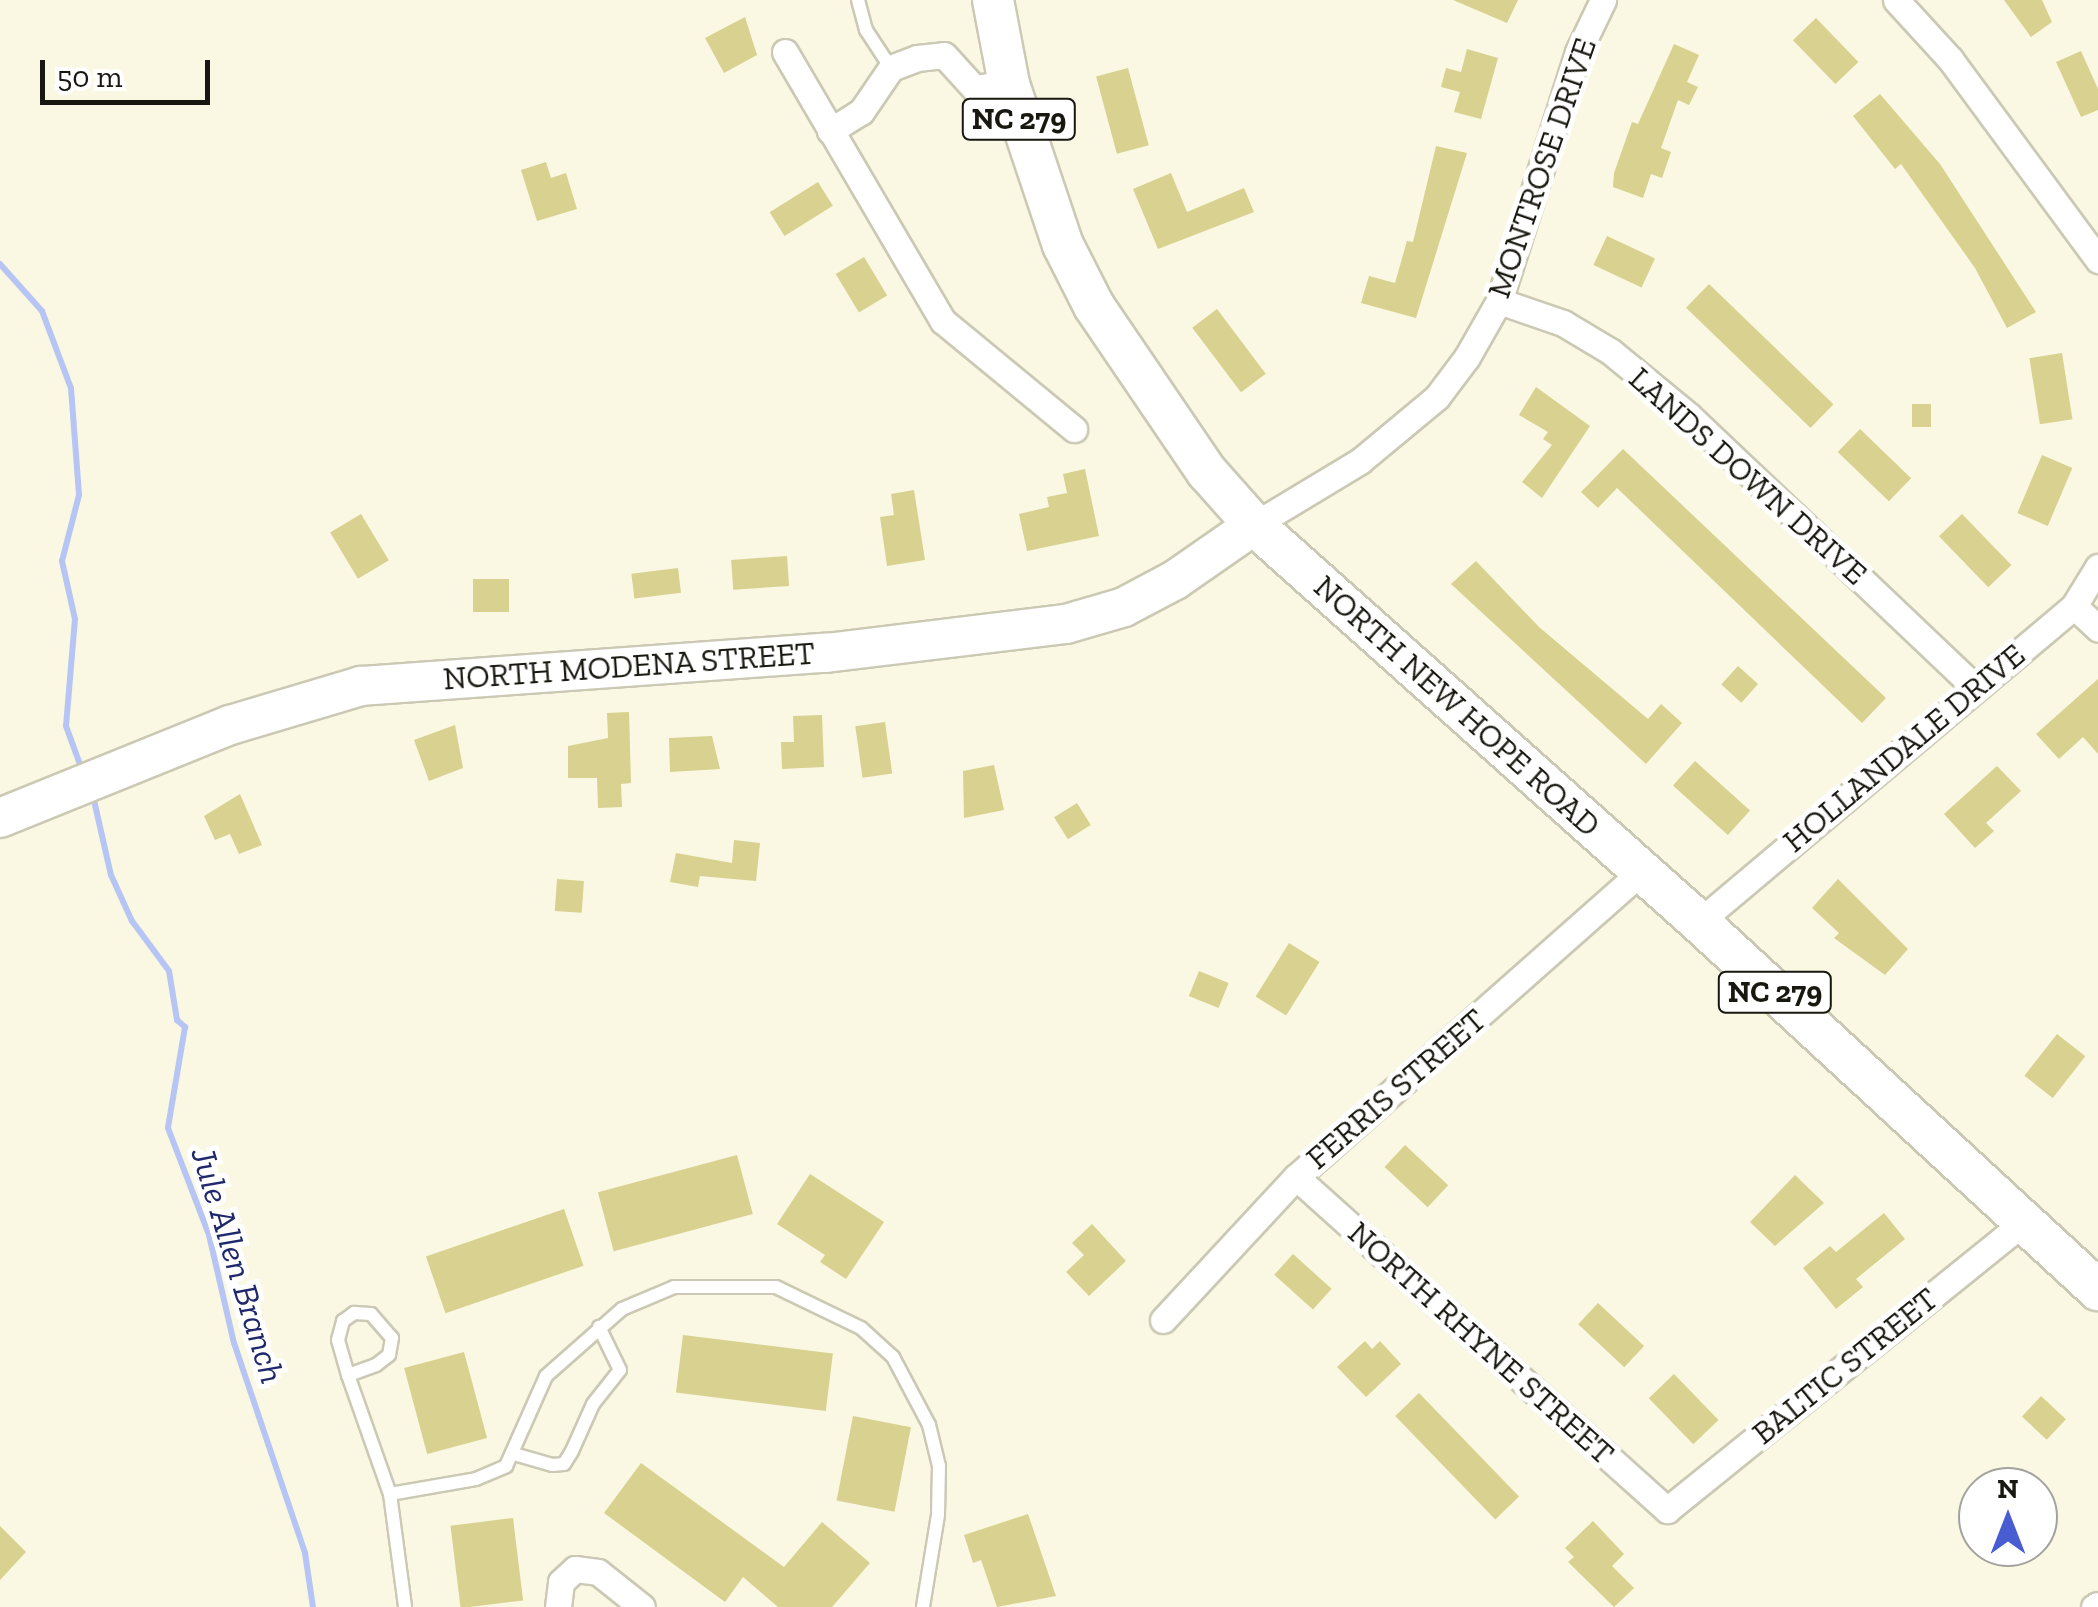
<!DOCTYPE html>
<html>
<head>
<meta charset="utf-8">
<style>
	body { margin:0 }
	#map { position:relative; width:2098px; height:1607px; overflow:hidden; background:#faf8e3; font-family:"Zilla Slab",serif }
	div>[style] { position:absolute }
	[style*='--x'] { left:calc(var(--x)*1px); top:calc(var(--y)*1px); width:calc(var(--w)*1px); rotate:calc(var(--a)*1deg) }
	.stream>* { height:6px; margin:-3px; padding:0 3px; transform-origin:3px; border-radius:3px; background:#b7c5f5 }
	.building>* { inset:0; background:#d8d18f; transform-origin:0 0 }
	.roads { filter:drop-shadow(2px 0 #cbc9b4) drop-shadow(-2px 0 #cbc9b4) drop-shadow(0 2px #cbc9b4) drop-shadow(0 -2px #cbc9b4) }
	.lane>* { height:12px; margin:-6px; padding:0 6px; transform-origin:6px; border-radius:6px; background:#fff }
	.street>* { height:25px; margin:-12.5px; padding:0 12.5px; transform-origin:12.5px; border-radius:12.5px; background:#fff }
	.secondary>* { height:38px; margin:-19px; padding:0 19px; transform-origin:19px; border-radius:19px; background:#fff }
	.primary>* { height:40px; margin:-20px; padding:0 20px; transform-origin:20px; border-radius:20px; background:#fff }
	span { translate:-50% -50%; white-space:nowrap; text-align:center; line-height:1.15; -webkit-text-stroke:10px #fff; paint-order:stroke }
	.shield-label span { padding:2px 8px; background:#fff; border:2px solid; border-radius:8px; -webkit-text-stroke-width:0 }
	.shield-label { font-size:30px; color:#181710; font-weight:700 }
	.street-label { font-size:32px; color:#181710 }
	.water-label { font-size:35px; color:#1e286b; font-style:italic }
	.north { position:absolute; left:1958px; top:1467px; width:100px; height:100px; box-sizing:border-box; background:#fff; border:2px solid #a3a29f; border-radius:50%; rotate:0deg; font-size:28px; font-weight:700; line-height:40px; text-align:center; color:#181710 }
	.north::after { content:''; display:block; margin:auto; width:35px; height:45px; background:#495dd2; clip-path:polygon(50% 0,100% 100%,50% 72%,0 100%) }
	.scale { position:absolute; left:40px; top:60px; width:170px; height:45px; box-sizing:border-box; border:5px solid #181710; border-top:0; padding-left:12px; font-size:30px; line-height:35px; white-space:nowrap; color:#181710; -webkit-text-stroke:8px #fff; paint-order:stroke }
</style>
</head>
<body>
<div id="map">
	<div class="stream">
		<i style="--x:0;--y:264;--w:63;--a:48.2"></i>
		<i style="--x:42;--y:311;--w:82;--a:69.4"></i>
		<i style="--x:71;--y:388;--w:107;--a:85.7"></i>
		<i style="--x:79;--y:495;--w:68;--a:104.4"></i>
		<i style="--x:62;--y:561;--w:59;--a:77.4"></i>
		<i style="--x:75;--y:619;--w:107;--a:94.8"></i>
		<i style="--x:66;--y:726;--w:47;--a:70"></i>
		<i style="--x:93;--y:796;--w:81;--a:77.2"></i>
		<i style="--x:111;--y:875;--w:51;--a:65.5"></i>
		<i style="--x:132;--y:921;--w:62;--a:53.5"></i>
		<i style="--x:169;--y:971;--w:50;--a:80.7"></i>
		<i style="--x:177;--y:1020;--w:11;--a:41"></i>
		<i style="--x:185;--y:1027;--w:102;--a:99.6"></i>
		<i style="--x:168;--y:1128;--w:115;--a:69"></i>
		<i style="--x:209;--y:1235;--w:111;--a:77"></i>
		<i style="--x:234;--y:1343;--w:222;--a:71.3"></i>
		<i style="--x:305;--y:1553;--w:55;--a:81.6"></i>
	</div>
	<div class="building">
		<i style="clip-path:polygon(1453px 0,1518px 0,1507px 23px)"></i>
		<i style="clip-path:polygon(2004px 0,2042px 0,2052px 22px,2031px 37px)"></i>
		<i style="clip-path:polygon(745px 17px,757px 55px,724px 73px,705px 38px)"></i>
		<i style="left:1816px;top:18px;width:61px;height:32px;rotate:46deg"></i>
		<i style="clip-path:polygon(1674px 44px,1699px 55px,1687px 82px,1698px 87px,1689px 105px,1678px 100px,1661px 148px,1671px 152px,1662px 178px,1651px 174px,1643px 198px,1613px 187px,1614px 173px,1632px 122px,1638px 124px)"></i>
		<i style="clip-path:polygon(1467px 49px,1498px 58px,1481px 119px,1454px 112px,1460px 92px,1441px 87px,1446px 68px,1461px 72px)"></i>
		<i style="clip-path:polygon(2081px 51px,2098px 89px,2098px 110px,2081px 117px,2056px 62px)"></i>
		<i style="left:1128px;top:68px;width:80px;height:33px;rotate:75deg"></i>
		<i style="clip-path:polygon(1880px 94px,1940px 164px,2036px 312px,2007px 328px,1975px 268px,1901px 164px,1895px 169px,1853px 116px)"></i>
		<i style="clip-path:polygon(1436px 146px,1467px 153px,1416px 318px,1361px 303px,1369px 276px,1395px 283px,1407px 241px,1413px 242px)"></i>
		<i style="clip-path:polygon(546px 162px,551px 178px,566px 173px,577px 209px,537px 221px,521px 170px)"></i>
		<i style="clip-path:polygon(1171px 173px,1187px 212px,1244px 188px,1254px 212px,1158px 249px,1133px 189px)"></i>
		<i style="left:818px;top:182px;width:28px;height:57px;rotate:58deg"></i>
		<i style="left:1607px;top:236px;width:53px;height:32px;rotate:25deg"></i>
		<i style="left:864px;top:257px;width:45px;height:33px;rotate:59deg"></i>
		<i style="left:1709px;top:284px;width:173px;height:33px;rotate:44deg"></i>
		<i style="left:1217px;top:309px;width:81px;height:31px;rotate:53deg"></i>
		<i style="left:2062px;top:353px;width:67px;height:33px;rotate:81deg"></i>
		<i style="clip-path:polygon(1536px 387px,1590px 426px,1542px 498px,1522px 482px,1552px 445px,1543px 439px,1548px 432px,1519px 415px)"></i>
		<i style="left:1912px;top:404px;width:19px;height:23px"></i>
		<i style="left:1860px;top:429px;width:71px;height:32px;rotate:44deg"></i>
		<i style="clip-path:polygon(1623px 449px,1886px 698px,1862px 723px,1617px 488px,1598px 508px,1581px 492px)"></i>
		<i style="left:2042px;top:455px;width:33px;height:63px;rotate:23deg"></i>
		<i style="clip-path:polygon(1085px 469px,1099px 536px,1027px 551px,1019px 514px,1049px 507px,1047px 497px,1067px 493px,1063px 474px)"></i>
		<i style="clip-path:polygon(914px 490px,925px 560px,887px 566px,880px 517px,894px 515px,891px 494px)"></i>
		<i style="left:361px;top:514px;width:54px;height:36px;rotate:59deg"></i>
		<i style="left:1962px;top:514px;width:71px;height:32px;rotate:46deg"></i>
		<i style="left:787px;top:556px;width:30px;height:56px;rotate:86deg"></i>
		<i style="clip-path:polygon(1476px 561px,1539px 627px,1648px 719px,1661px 704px,1682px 723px,1646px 764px,1451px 584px)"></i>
		<i style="left:678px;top:568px;width:25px;height:47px;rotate:83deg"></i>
		<i style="left:473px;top:579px;width:36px;height:33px"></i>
		<i style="left:1738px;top:666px;width:27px;height:25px;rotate:42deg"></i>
		<i style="clip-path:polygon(2098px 679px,2098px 754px,2083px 737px,2059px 759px,2036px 734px)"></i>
		<i style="clip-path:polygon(629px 712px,631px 783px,621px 784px,622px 807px,598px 808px,597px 778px,568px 778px,568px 746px,608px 738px,607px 713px)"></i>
		<i style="clip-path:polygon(822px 715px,824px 767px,782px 769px,781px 742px,794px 742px,793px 716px)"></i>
		<i style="left:885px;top:722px;width:52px;height:30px;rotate:82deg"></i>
		<i style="clip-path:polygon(455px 725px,463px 768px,429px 781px,414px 740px)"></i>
		<i style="clip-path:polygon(712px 736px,720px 769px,670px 772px,669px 738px)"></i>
		<i style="left:1695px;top:761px;width:74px;height:33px;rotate:42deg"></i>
		<i style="clip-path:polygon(994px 765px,1004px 810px,964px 818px,963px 771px)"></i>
		<i style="clip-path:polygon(1997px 766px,2021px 791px,1986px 823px,1994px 831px,1975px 848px,1944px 814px)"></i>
		<i style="clip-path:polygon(240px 794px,262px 845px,239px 854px,230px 834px,215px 840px,204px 816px)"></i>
		<i style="left:1077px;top:803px;width:26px;height:27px;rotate:58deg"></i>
		<i style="clip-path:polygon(734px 840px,760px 843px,756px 881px,700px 876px,698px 887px,670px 882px,676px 853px,732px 863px)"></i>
		<i style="left:557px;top:879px;width:27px;height:32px;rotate:4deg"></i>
		<i style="clip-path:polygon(1838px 879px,1908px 949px,1885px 975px,1834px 938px,1839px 933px,1812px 908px)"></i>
		<i style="left:1289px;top:943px;width:36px;height:63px;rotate:32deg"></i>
		<i style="left:1199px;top:971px;width:32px;height:27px;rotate:22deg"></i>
		<i style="left:2057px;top:1034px;width:36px;height:53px;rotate:38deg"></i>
		<i style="left:1405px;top:1145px;width:59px;height:30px;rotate:43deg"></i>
		<i style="left:737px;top:1155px;width:61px;height:144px;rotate:75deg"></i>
		<i style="clip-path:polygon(810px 1174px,884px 1222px,846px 1279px,820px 1262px,825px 1255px,777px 1224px)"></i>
		<i style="clip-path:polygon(1795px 1175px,1824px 1203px,1775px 1246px,1750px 1222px)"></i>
		<i style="left:564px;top:1209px;width:60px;height:146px;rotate:71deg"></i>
		<i style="clip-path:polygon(1884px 1213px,1905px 1239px,1856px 1279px,1863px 1287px,1836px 1309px,1803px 1268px,1830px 1246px,1836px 1252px)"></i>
		<i style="clip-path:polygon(1092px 1224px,1126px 1261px,1089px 1296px,1066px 1272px,1084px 1255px,1072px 1243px)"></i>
		<i style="left:1293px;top:1254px;width:52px;height:28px;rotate:42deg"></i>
		<i style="left:1598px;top:1303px;width:63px;height:29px;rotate:43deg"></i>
		<i style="left:683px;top:1335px;width:151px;height:58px;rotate:7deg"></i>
		<i style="clip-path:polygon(1365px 1341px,1372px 1349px,1380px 1341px,1401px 1364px,1366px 1397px,1337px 1367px)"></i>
		<i style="left:464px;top:1352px;width:89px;height:62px;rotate:75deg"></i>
		<i style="left:1674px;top:1374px;width:64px;height:35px;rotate:46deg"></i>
		<i style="left:1419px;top:1393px;width:144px;height:33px;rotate:46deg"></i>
		<i style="left:2041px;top:1396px;width:34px;height:28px;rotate:43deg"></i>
		<i style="left:853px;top:1416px;width:59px;height:86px;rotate:11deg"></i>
		<i style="clip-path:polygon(641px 1463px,784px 1567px,822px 1522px,870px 1563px,832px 1607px,778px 1607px,743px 1577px,725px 1602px,604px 1513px)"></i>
		<i style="clip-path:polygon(1028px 1514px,1056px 1596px,997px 1607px,981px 1560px,973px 1563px,964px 1535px)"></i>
		<i style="left:513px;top:1518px;width:83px;height:63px;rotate:83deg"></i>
		<i style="clip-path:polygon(1593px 1521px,1624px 1554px,1612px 1566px,1634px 1588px,1614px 1607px,1568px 1562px,1574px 1557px,1565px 1548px)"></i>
		<i style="clip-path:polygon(0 1526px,26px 1552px,0 1580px)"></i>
	</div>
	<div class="roads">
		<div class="lane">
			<i style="--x:858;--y:0;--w:31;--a:75"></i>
			<i style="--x:866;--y:30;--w:45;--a:56.7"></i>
			<i style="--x:354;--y:1313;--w:17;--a:3"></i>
			<i style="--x:371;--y:1314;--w:32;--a:49"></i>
			<i style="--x:392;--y:1338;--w:17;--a:100"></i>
			<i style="--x:389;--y:1355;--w:16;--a:142"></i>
			<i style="--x:376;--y:1365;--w:30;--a:160"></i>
			<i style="--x:348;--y:1375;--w:36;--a:-106"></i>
			<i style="--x:338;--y:1340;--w:20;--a:-75"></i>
			<i style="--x:343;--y:1321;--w:14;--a:-36"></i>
			<i style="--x:348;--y:1375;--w:126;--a:70.6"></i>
			<i style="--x:390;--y:1494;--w:114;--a:82.4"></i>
			<i style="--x:514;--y:1454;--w:40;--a:16"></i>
			<i style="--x:552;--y:1465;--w:12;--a:-5"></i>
			<i style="--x:564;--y:1464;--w:15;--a:-58"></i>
			<i style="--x:572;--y:1451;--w:51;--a:-65.9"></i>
			<i style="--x:593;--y:1404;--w:43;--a:-51.5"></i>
			<i style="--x:620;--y:1370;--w:48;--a:-116"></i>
			<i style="--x:390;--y:1494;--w:87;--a:-9.9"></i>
			<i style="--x:476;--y:1479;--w:33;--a:-23"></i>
			<i style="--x:506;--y:1466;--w:98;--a:-66"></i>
			<i style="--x:546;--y:1376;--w:101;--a:-41.4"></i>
			<i style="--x:622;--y:1309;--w:56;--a:-22.9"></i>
			<i style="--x:674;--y:1287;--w:102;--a:0"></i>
			<i style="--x:776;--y:1287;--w:94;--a:25.8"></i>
			<i style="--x:861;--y:1328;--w:43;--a:42.2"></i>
			<i style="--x:893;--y:1357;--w:77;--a:62.1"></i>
			<i style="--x:929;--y:1425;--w:42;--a:76.3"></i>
			<i style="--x:939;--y:1466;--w:49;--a:91.2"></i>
			<i style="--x:938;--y:1515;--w:93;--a:99.3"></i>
		</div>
		<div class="street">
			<i style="--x:1896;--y:0;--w:80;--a:47.5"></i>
			<i style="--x:1950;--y:59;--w:250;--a:53.6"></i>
			<i style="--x:785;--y:52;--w:312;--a:59.6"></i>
			<i style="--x:943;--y:321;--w:170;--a:39.5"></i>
			<i style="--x:830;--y:131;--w:36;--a:-32"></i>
			<i style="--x:861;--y:112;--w:53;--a:-55.7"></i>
			<i style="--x:891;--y:68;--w:28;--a:-21"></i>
			<i style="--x:917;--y:58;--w:27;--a:-6"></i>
			<i style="--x:944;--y:55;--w:45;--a:47.7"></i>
			<i style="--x:974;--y:88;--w:35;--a:-7"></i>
			<i style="--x:1499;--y:301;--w:68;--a:19"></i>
			<i style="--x:1563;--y:323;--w:55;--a:30.8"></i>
			<i style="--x:1610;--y:351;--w:102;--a:39.4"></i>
			<i style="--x:1689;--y:416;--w:394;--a:43.5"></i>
			<i style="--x:1254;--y:525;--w:124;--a:-31.1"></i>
			<i style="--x:1360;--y:461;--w:100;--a:-39.7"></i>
			<i style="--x:1437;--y:397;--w:50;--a:-53.1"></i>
			<i style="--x:1467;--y:357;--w:64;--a:-60.3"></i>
			<i style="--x:1499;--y:301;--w:261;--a:-72.4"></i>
			<i style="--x:1578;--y:52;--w:58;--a:-64.3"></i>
			<i style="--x:2074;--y:606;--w:33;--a:43"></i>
			<i style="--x:1699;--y:922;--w:490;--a:-40.1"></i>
			<i style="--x:2074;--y:606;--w:46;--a:-58.4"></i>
			<i style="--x:1296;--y:1177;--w:499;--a:41.9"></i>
			<i style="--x:1667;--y:1510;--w:457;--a:-38.9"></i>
			<i style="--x:1163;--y:1320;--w:195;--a:-47.1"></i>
			<i style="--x:1296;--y:1177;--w:462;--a:-41.5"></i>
			<i style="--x:558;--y:1607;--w:25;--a:-83"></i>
			<i style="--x:561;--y:1582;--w:19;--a:-43"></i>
			<i style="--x:575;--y:1569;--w:23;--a:7"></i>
			<i style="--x:598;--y:1572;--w:56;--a:38.5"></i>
			<i style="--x:2094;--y:1607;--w:4;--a:-27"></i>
		</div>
		<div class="secondary">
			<i style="--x:0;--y:818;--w:248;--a:-22"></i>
			<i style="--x:230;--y:725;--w:137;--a:-16.6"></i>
			<i style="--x:361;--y:686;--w:466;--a:-4.1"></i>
			<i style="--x:826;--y:653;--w:242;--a:-6.9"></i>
			<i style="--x:1066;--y:624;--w:60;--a:-16.3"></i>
			<i style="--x:1124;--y:607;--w:58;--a:-27.9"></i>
			<i style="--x:1175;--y:580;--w:96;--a:-34.8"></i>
		</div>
		<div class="primary">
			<i style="--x:993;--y:0;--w:86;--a:79.2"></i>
			<i style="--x:1009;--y:84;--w:170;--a:71.5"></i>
			<i style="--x:1063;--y:245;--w:68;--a:63.1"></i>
			<i style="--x:1094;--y:306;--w:201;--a:55.8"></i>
			<i style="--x:1207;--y:472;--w:71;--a:48.4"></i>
			<i style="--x:1254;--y:525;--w:596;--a:41.74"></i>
			<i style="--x:1699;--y:922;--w:543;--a:42.69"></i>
		</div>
	</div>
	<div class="shield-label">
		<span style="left:1019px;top:119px">NC 279</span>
		<span style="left:1775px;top:992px">NC 279</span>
	</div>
	<div class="street-label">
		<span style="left:1542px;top:168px;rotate:-71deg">MONTROSE DRIVE</span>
		<span style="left:1748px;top:476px;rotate:42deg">LANDS DOWN DRIVE</span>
		<span style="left:629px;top:666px;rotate:-4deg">NORTH MODENA STREET</span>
		<span style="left:1457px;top:706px;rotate:42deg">NORTH NEW HOPE ROAD</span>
		<span style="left:1904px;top:748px;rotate:-40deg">HOLLANDALE DRIVE</span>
		<span style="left:1396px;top:1089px;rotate:-41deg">FERRIS STREET</span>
		<span style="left:1481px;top:1343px;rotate:42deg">NORTH RHYNE STREET</span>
		<span style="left:1845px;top:1366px;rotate:-39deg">BALTIC STREET</span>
	</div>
	<div class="water-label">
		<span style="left:238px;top:1265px;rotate:73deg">Jule Allen Branch</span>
	</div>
	<div class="north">N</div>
	<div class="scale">50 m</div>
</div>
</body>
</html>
